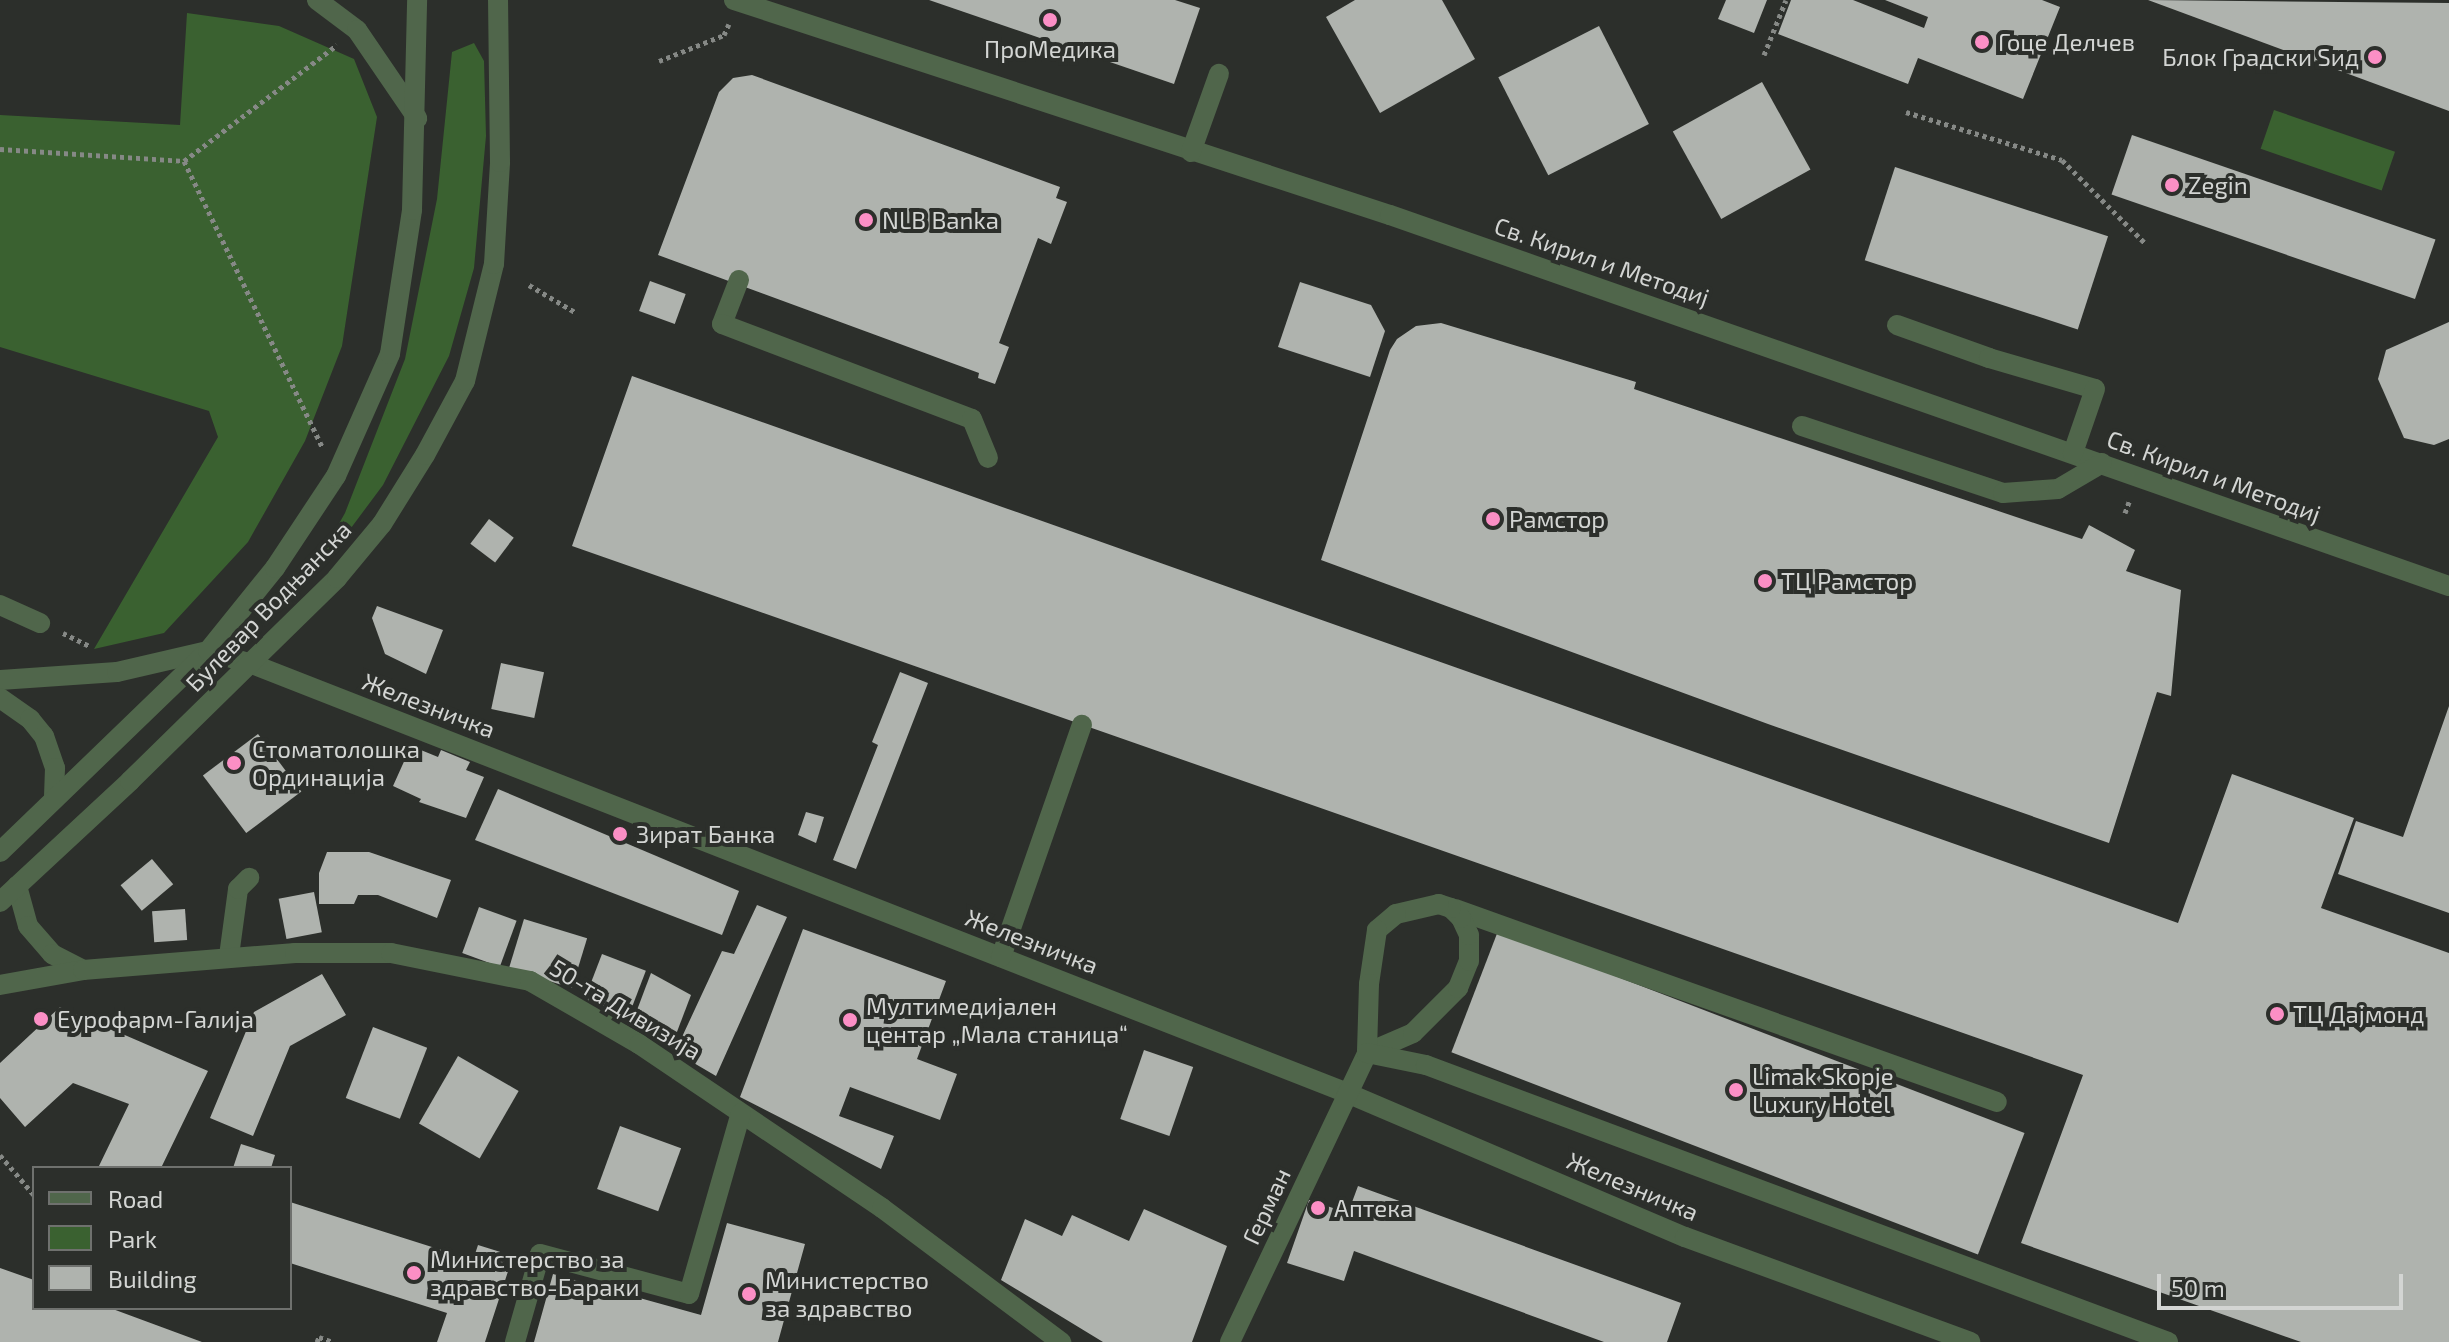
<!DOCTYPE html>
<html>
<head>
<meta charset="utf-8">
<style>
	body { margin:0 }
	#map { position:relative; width:2449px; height:1342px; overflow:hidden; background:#2c2f2b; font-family:"Exo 2",sans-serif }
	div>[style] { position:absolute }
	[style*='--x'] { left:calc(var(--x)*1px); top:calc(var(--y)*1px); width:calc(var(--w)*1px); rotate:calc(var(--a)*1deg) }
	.green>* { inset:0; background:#3a6130; transform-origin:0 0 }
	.building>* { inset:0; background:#afb3ae; transform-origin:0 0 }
	.path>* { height:5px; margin-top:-2.5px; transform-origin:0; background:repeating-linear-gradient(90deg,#868986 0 4px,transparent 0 8px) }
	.minor>* { height:20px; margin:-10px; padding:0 10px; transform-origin:10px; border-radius:10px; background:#50664b }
	.dots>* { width:22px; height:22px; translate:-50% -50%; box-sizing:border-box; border:4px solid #2c2f2b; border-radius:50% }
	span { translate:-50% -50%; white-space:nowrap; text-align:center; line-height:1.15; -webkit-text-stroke:8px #2c2f2b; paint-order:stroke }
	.poi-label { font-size:24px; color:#d3d5d3 }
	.left { translate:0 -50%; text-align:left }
	.right { translate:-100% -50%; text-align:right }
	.street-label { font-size:24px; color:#d3d5d3 }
	.legend { position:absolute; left:32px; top:1166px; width:260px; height:144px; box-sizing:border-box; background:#2c2f2b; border:2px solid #6f716e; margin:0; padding:10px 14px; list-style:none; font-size:24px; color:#d3d5d3 }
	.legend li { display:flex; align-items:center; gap:16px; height:40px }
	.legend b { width:40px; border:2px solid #6f716e }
	.scale { position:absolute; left:2157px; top:1274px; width:246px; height:36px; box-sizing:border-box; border:4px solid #d3d5d3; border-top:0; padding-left:10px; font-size:24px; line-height:28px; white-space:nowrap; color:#d3d5d3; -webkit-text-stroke:6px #2c2f2b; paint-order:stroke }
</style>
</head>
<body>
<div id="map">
	<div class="green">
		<i style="clip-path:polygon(187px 13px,279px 26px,354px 59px,377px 117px,342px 346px,305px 441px,248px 542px,164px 633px,94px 649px,218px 437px,209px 411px,0 347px,0 115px,180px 125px)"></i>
		<i style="clip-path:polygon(474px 43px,484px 61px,486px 136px,474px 268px,449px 356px,383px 485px,319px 571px,318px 561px,345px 513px,405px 359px,437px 199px,452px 52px)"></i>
		<i style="left:2274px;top:110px;width:128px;height:41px;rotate:19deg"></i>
	</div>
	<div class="building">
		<i style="clip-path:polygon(929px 0,1175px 0,1200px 8px,1174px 84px)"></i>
		<i style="clip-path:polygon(1355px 0,1442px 0,1475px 59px,1380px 113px,1326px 17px)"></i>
		<i style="clip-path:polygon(1726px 0,1767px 0,1754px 33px,1718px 19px)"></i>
		<i style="clip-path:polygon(1791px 0,1853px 0,1924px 28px,1928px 17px,1885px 0,2042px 0,2060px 7px,2023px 99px,1918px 58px,1908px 84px,1778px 34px)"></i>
		<i style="clip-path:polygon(2148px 0,2449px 3px,2449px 111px)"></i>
		<i style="left:1599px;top:26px;width:110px;height:113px;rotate:63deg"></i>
		<i style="clip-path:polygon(752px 75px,1060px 187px,1056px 198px,1067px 202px,1051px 244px,1038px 238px,999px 343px,1009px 347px,995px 384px,978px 378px,979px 373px,658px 255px,719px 92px,733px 78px)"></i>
		<i style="left:1762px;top:82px;width:100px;height:102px;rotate:61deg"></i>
		<i style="left:2132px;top:135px;width:321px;height:63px;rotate:19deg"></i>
		<i style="left:1895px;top:167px;width:224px;height:98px;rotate:18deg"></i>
		<i style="left:650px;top:281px;width:38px;height:32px;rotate:20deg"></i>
		<i style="clip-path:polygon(1300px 282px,1371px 305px,1385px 331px,1370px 377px,1278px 347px)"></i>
		<i style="clip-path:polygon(2449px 322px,2449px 439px,2434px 445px,2404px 438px,2378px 379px,2386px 350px)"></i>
		<i style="clip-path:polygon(1441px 323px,1636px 382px,1634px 389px,2082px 539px,2089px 525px,2135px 550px,2126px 571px,2181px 590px,2171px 696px,2157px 692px,2109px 843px,1768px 724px,1321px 560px,1390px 350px,1397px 339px,1416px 326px)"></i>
		<i style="clip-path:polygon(632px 376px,2178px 923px,2232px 774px,2354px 818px,2321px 908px,2449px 953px,2449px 1342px,2301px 1342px,2021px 1243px,2083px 1075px,572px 546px)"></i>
		<i style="left:489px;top:519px;width:31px;height:31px;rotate:37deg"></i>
		<i style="clip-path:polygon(377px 606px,443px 630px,426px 674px,385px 654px,372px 618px)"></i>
		<i style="left:501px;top:663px;width:44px;height:47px;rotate:12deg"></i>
		<i style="clip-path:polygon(900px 672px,928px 683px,856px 869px,833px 860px,878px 745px,872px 742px)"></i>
		<i style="clip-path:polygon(2449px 706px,2449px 913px,2338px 874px,2356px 821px,2403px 837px)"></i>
		<i style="left:258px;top:734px;width:72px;height:69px;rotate:53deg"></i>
		<i style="clip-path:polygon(411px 746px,438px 757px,441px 750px,470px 762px,466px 770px,484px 777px,466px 818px,419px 802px,421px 799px,393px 786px)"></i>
		<i style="clip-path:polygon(498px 789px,739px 891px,722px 935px,475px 840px)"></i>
		<i style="clip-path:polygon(806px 812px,824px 817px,816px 843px,798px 835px)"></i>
		<i style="clip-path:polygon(327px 852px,369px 852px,451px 880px,437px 918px,378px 895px,358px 895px,354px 904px,319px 904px,319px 873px)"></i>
		<i style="left:152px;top:859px;width:33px;height:41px;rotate:50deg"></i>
		<i style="left:314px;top:892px;width:41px;height:36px;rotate:79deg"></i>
		<i style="clip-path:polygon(757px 905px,787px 917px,716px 1076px,675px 1052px,722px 951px,734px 954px)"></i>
		<i style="left:479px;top:907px;width:40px;height:49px;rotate:20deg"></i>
		<i style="left:185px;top:909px;width:31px;height:33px;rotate:86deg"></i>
		<i style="left:524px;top:919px;width:66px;height:52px;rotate:17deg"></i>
		<i style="clip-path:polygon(803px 929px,946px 981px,917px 1059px,957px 1074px,940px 1120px,850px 1087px,839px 1116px,894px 1136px,881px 1169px,740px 1097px)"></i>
		<i style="left:1498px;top:931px;width:564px;height:130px;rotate:21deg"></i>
		<i style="left:602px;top:954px;width:47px;height:48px;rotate:21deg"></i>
		<i style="clip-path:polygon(651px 973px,691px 995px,675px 1037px,634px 1018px)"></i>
		<i style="clip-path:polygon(322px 974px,346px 1015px,290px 1046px,253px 1136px,210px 1118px,254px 1012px)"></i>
		<i style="clip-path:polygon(60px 1007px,208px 1071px,161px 1168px,98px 1168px,129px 1104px,73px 1083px,25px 1127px,0 1098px,0 1063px)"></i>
		<i style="left:373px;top:1027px;width:58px;height:76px;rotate:21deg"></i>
		<i style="left:1144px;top:1050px;width:52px;height:73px;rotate:19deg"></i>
		<i style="left:458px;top:1056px;width:70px;height:78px;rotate:30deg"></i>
		<i style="left:620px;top:1126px;width:65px;height:67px;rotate:20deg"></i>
		<i style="clip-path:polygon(241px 1144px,275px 1155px,271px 1168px,233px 1168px)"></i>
		<i style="clip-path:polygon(1358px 1186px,1681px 1303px,1667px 1342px,1604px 1342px,1354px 1251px,1344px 1281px,1287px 1263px,1309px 1200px,1348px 1213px)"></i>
		<i style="clip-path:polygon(290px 1202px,473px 1260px,478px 1245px,513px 1256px,485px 1342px,437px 1342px,447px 1313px,290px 1263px)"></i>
		<i style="clip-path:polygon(1144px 1209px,1227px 1246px,1192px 1342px,1103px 1342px,1001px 1280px,1025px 1219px,1062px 1236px,1072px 1215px,1129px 1241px)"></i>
		<i style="clip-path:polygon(727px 1223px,805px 1244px,778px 1342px,534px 1342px,553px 1274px,701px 1315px)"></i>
		<i style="clip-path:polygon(0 1268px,34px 1280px,34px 1308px,110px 1308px,202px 1342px,0 1342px)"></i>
	</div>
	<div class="path">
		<i style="--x:1764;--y:55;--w:59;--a:-68.2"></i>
		<i style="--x:659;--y:61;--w:70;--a:-21.8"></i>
		<i style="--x:724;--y:35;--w:12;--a:-66"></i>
		<i style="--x:1906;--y:112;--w:163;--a:17.1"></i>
		<i style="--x:2062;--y:160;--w:117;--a:45"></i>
		<i style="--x:0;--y:149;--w:184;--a:3.7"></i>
		<i style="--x:184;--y:161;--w:317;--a:64.2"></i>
		<i style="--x:184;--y:161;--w:192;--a:-37.2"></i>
		<i style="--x:529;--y:285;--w:53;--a:30.4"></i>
		<i style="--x:2125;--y:513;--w:12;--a:-70"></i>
		<i style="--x:63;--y:633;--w:30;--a:26"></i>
		<i style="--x:0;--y:1155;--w:52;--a:49.6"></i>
		<i style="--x:317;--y:1342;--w:5;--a:-68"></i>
		<i style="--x:319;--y:1337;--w:15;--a:20"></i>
	</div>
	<div class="minor">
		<i style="--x:317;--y:0;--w:50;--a:36.9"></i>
		<i style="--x:357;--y:30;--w:107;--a:55.7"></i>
		<i style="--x:734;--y:0;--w:690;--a:18.15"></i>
		<i style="--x:1390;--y:215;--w:1122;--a:19.31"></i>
		<i style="--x:1191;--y:152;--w:83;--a:-70.3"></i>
		<i style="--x:739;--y:280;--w:47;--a:111.1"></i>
		<i style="--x:722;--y:324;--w:267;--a:20.8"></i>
		<i style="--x:972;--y:419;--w:42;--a:67.7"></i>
		<i style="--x:1897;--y:325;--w:98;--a:19.7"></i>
		<i style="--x:1989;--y:358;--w:110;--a:16.3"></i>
		<i style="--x:2095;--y:389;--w:68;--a:109"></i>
		<i style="--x:1802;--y:426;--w:212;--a:18.4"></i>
		<i style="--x:2003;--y:493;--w:55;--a:-4.2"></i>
		<i style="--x:2058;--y:489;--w:51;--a:-30.6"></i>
		<i style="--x:0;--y:605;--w:44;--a:24.2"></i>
		<i style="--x:0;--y:680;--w:117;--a:-3.9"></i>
		<i style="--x:117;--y:672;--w:93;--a:-13"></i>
		<i style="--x:208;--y:651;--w:46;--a:16.5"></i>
		<i style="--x:252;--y:664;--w:1176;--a:21.39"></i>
		<i style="--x:1347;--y:1093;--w:367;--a:23.1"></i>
		<i style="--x:1685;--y:1237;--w:304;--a:20.2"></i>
		<i style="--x:0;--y:698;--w:37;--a:35"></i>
		<i style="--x:30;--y:719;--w:22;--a:51"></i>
		<i style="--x:44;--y:736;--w:34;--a:71"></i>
		<i style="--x:55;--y:768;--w:31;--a:92"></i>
		<i style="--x:0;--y:852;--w:289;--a:-44"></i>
		<i style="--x:208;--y:651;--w:107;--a:-51.1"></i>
		<i style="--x:275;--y:568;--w:110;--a:-56.5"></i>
		<i style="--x:336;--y:476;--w:133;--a:-66.1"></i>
		<i style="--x:390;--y:354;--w:146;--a:-81.3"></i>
		<i style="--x:412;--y:210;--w:210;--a:-88.6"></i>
		<i style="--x:17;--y:886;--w:41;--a:74.6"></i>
		<i style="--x:28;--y:926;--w:37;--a:49"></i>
		<i style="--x:52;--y:954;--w:35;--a:27"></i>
		<i style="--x:0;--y:902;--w:178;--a:-42.9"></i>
		<i style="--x:130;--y:781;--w:290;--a:-44.4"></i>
		<i style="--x:337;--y:578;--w:70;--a:-50.2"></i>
		<i style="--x:382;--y:524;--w:81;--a:-58.1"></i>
		<i style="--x:425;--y:455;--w:84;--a:-61.6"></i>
		<i style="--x:465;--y:381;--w:121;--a:-76.1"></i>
		<i style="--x:494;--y:264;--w:102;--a:-86.6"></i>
		<i style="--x:500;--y:162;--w:162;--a:-90.7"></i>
		<i style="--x:1455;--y:909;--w:575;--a:19.6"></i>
		<i style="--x:229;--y:956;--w:68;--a:-82.3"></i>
		<i style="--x:238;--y:889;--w:16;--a:-45"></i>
		<i style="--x:1001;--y:957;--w:246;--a:-70.8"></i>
		<i style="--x:0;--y:985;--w:84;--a:-10.2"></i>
		<i style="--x:83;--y:970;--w:213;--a:-4.6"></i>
		<i style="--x:295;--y:953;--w:96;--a:0"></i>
		<i style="--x:391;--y:953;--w:142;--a:11.4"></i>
		<i style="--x:530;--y:981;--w:126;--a:30"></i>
		<i style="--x:639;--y:1044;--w:293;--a:34"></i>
		<i style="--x:882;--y:1208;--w:224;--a:36.8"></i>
		<i style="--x:515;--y:1342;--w:91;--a:-74.1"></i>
		<i style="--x:540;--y:1254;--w:154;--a:15"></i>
		<i style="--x:689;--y:1294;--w:188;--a:-74"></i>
		<i style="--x:1230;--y:1342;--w:320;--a:-64.6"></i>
		<i style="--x:1367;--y:1053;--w:50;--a:-23.5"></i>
		<i style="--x:1413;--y:1033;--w:64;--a:-45"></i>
		<i style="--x:1458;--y:988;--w:29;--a:-68"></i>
		<i style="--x:1469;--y:961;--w:26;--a:-90"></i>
		<i style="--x:1469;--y:935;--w:19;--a:-115"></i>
		<i style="--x:1461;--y:918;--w:14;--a:-135"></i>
		<i style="--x:1451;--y:908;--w:13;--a:-162"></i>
		<i style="--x:1439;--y:904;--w:44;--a:166.9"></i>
		<i style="--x:1396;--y:914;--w:25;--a:140"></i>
		<i style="--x:1377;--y:930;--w:55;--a:98.4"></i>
		<i style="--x:1369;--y:984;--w:69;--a:91.7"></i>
		<i style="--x:1367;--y:1053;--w:60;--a:11.5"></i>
		<i style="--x:1426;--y:1065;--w:792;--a:20.47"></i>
	</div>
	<div class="dots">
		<i style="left:1050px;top:20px;background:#fb8fc5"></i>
		<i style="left:1982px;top:42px;background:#fb8fc5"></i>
		<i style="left:2375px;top:57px;background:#fb8fc5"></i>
		<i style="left:2172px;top:185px;background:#fb8fc5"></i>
		<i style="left:866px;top:220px;background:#fb8fc5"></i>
		<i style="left:1493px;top:519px;background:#fb8fc5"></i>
		<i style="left:1765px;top:581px;background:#fb8fc5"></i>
		<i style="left:234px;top:763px;background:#fb8fc5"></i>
		<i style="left:620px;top:834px;background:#fb8fc5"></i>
		<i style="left:2277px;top:1014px;background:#fb8fc5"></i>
		<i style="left:41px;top:1019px;background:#fb8fc5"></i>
		<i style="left:850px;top:1020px;background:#fb8fc5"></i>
		<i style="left:1736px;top:1090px;background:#fb8fc5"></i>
		<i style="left:1318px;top:1208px;background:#fb8fc5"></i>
		<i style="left:414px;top:1273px;background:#fb8fc5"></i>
		<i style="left:749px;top:1294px;background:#fb8fc5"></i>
	</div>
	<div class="poi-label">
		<span class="left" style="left:1998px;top:42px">Гоце Делчев</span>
		<span style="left:1050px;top:49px">ПроМедика</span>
		<span class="right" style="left:2359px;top:57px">Блок Градски Sид</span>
		<span class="left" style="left:2188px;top:185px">Zegin</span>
		<span class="left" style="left:882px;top:220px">NLB Banka</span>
		<span class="left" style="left:1509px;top:519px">Рамстор</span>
		<span class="left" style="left:1781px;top:581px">ТЦ Рамстор</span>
		<span class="left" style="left:252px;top:763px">Стоматолошка<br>Ординација</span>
		<span class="left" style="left:636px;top:834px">Зират Банка</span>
		<span class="left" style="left:866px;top:1020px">Мултимедијален<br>центар „Мала станица“</span>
		<span class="left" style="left:2293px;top:1014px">ТЦ Дајмонд</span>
		<span class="left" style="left:57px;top:1019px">Еурофарм-Галија</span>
		<span class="left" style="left:1752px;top:1090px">Limak Skopje<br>Luxury Hotel</span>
		<span class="left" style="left:1334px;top:1208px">Аптека</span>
		<span class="left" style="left:430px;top:1273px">Министерство за<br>здравство-Бараки</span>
		<span class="left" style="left:765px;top:1294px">Министерство<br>за здравство</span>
	</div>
	<div class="street-label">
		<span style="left:1602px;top:261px;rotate:19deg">Св. Кирил и Методиј</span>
		<span style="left:2214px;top:476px;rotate:20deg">Св. Кирил и Методиј</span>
		<span style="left:268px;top:606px;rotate:-46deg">Булевар Водњанска</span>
		<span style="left:429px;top:705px;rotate:21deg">Железничка</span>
		<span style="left:1032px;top:941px;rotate:21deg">Железничка</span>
		<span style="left:626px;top:1009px;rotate:31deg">50-та Дивизија</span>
		<span style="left:1633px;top:1186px;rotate:23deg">Железничка</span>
		<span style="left:1266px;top:1206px;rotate:-65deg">Герман</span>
	</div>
	<ul class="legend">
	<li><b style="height:10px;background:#50664b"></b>Road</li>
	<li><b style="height:22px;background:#3a6130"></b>Park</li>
	<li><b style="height:22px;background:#afb3ae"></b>Building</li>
	</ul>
	<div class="scale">50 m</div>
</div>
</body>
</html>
